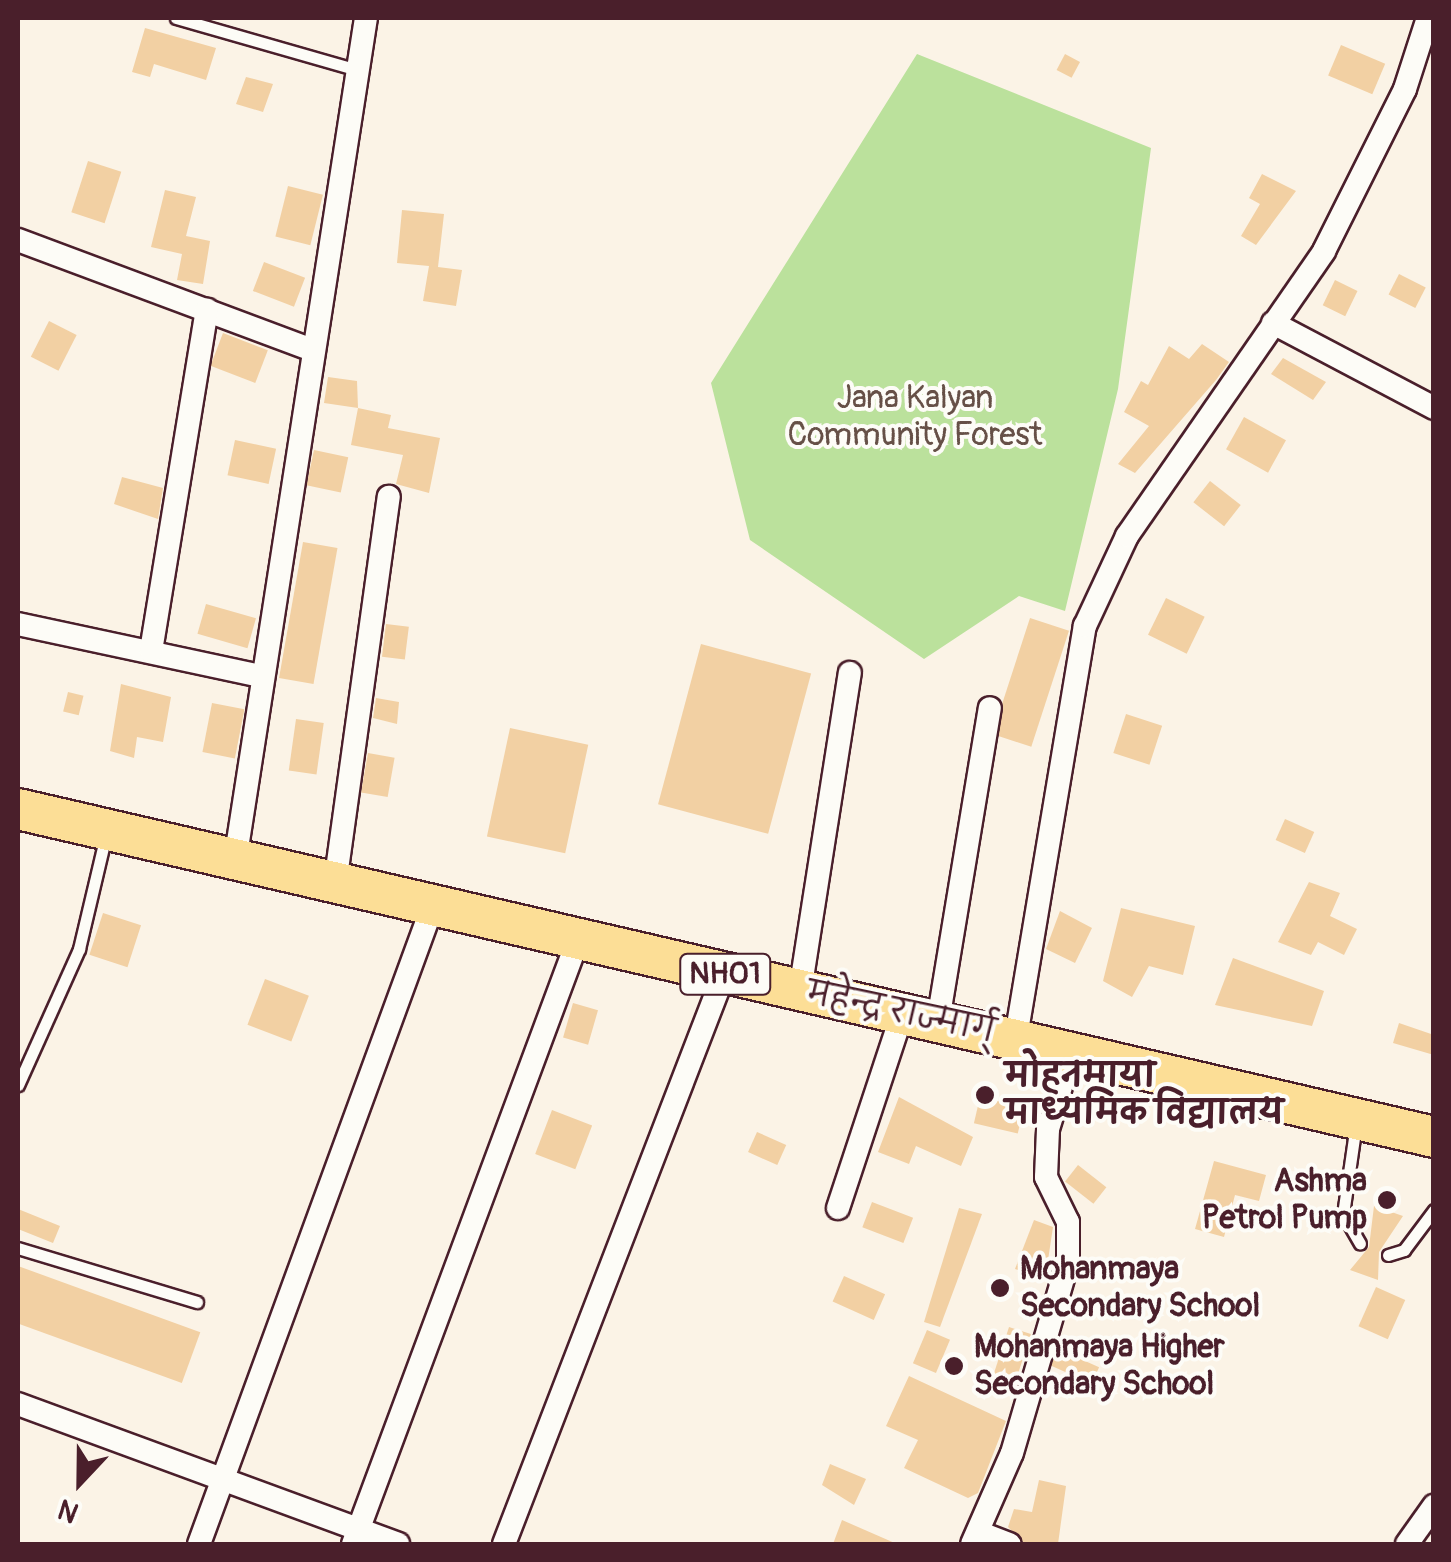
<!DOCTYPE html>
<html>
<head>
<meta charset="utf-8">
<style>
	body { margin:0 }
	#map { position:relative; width:1451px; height:1562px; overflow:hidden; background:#fbf3e6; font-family:Pangolin,"Playpen Sans Deva",sans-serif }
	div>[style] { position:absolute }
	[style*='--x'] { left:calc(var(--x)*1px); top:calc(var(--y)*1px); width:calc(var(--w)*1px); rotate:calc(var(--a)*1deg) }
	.green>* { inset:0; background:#bbe19c }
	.building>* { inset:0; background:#f2d0a3; transform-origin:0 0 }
	.roads { filter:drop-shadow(2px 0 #4a1f2b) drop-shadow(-2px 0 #4a1f2b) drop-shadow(0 2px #4a1f2b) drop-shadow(0 -2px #4a1f2b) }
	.service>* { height:11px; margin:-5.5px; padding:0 5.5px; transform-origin:5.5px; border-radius:5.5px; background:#fdfcf7 }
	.minor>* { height:22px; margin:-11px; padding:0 11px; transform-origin:11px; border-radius:11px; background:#fdfcf7 }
	.trunk>* { height:40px; margin:-20px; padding:0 20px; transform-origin:20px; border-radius:20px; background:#fcde96 }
	.dots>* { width:28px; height:28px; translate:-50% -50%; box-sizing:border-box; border:5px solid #fdfcf7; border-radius:50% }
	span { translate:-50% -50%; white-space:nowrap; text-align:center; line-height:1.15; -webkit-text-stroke:8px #fdfcf7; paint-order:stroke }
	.shield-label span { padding:2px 8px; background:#fdfcf7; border:2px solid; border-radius:8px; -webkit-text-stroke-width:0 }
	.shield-label { font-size:30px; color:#4a1f2b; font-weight:700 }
	.park-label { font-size:32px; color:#665047 }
	.street-label { font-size:32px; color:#4a1f2b }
	.poi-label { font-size:32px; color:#4a1f2b; font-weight:700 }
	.left { translate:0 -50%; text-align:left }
	.right { translate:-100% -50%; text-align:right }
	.frame { position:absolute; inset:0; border:20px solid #4a1f2b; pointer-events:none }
	.north { position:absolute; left:30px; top:1432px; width:100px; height:100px; -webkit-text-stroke:8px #fdfcf7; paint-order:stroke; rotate:202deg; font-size:28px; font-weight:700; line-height:40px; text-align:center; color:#4a1f2b }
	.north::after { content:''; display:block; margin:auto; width:35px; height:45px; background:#4a1f2b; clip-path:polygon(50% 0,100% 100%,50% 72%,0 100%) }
</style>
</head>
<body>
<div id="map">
	<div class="green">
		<i style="clip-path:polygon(917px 54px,1151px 148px,1118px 389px,1065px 611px,1019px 596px,924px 659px,750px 540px,711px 383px)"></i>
	</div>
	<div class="building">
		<i style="clip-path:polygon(145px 28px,216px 48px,206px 80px,154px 64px,150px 77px,132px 72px)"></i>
		<i style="left:1341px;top:45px;width:48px;height:33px;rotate:23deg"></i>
		<i style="left:1065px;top:54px;width:17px;height:18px;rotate:28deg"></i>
		<i style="clip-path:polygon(246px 77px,273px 84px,263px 112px,236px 104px)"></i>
		<i style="left:88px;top:161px;width:35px;height:54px;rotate:18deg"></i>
		<i style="clip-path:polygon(1262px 174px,1296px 191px,1256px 245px,1241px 236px,1260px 204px,1249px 198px)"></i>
		<i style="left:288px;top:186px;width:36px;height:52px;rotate:14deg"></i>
		<i style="clip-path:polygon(165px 190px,196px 197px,186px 236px,210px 241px,203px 284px,177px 280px,182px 254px,151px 247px)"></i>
		<i style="clip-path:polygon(402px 210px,444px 214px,438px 267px,462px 270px,456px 306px,423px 301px,429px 266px,397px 263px)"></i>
		<i style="left:264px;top:262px;width:44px;height:31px;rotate:21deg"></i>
		<i style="left:1399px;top:274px;width:30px;height:23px;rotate:27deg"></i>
		<i style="left:1335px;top:280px;width:25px;height:28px;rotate:26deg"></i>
		<i style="left:49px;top:321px;width:31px;height:40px;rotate:27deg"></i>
		<i style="left:223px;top:333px;width:48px;height:35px;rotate:21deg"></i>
		<i style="clip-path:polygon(1202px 344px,1229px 362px,1216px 380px,1135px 473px,1118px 464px,1149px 426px,1124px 412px,1141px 381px,1148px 385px,1169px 346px,1189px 359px)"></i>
		<i style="clip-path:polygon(1283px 358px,1326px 382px,1313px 400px,1271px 374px)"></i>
		<i style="clip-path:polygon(328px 377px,357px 381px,358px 408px,324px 403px)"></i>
		<i style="clip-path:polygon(358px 408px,391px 415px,388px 428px,440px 438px,429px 493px,396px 484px,403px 455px,351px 445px)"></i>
		<i style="left:1244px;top:417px;width:48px;height:37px;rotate:29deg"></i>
		<i style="left:235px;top:440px;width:42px;height:36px;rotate:12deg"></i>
		<i style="left:314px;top:450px;width:35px;height:36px;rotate:12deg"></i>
		<i style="clip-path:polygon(122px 477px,163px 488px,158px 519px,114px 504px)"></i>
		<i style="left:1210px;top:481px;width:39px;height:27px;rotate:38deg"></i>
		<i style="left:303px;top:542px;width:35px;height:138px;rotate:10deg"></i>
		<i style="left:1166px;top:598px;width:43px;height:41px;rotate:26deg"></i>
		<i style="left:206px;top:604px;width:52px;height:31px;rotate:16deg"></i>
		<i style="left:1030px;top:618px;width:41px;height:122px;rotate:18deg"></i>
		<i style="left:386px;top:624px;width:23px;height:33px;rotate:7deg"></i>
		<i style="left:701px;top:644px;width:114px;height:166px;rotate:15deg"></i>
		<i style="clip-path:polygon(121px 684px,171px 697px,163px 742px,137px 737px,134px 758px,110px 751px)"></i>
		<i style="left:68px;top:692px;width:16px;height:20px;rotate:14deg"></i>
		<i style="clip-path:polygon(376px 698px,399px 702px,397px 724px,373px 718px)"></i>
		<i style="left:212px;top:703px;width:33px;height:50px;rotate:11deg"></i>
		<i style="left:1126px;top:714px;width:38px;height:41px;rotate:18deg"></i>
		<i style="left:296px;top:719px;width:28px;height:52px;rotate:8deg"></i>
		<i style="left:510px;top:728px;width:80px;height:111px;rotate:12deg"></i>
		<i style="left:368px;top:753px;width:27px;height:40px;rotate:10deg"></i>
		<i style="left:1285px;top:819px;width:32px;height:23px;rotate:24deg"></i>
		<i style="clip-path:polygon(1309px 882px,1340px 893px,1330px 916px,1357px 929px,1344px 955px,1318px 942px,1311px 955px,1278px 942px)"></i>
		<i style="clip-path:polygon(1121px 908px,1195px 926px,1183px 975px,1149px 966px,1132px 997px,1103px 981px)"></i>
		<i style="clip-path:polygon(1060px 911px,1092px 928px,1075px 963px,1046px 949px)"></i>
		<i style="left:103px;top:913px;width:40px;height:44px;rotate:18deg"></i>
		<i style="clip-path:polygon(1233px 958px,1324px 991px,1312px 1026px,1215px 1005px)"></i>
		<i style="left:265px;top:979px;width:47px;height:49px;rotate:21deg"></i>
		<i style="left:573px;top:1003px;width:26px;height:36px;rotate:16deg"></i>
		<i style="clip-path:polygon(1399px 1023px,1434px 1035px,1434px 1055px,1393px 1043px)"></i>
		<i style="clip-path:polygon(899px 1097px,973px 1137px,961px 1166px,916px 1146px,909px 1164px,878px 1152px)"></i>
		<i style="left:980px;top:1097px;width:45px;height:27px;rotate:13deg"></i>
		<i style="left:552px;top:1110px;width:43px;height:47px;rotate:21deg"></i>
		<i style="left:757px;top:1132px;width:32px;height:22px;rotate:24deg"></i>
		<i style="clip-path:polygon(1214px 1161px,1266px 1175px,1259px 1201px,1235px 1195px,1224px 1237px,1195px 1229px)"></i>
		<i style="left:1078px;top:1165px;width:36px;height:21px;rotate:38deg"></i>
		<i style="left:872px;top:1202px;width:44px;height:27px;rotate:21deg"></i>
		<i style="clip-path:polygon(1374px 1206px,1403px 1216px,1379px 1252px,1378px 1280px,1350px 1270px,1369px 1247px)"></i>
		<i style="clip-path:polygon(959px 1208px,982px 1214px,940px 1327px,924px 1322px)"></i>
		<i style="clip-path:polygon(18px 1209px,60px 1226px,53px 1243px,18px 1229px)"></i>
		<i style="clip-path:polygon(1034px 1220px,1053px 1227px,1045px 1280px,1015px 1269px)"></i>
		<i style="left:18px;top:1266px;width:194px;height:54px;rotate:20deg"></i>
		<i style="left:844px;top:1276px;width:45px;height:28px;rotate:24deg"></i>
		<i style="left:1376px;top:1287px;width:32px;height:43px;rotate:24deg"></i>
		<i style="left:1009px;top:1327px;width:23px;height:60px;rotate:18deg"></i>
		<i style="left:927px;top:1330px;width:25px;height:36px;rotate:23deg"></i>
		<i style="left:1058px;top:1349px;width:45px;height:18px;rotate:24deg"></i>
		<i style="clip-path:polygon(909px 1376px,1006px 1421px,978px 1493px,968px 1498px,904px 1468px,918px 1440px,886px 1426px)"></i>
		<i style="clip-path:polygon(830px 1464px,866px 1479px,854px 1505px,822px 1485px)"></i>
		<i style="clip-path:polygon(1039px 1480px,1066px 1486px,1058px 1544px,1025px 1544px,1008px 1527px,1014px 1509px,1032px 1512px)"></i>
		<i style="clip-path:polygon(842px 1520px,897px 1544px,833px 1544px)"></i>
	</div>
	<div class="roads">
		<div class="service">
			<i style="--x:176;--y:18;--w:188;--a:16"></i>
			<i style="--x:18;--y:1085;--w:149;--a:-65.8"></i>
			<i style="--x:79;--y:949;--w:117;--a:-76.7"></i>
			<i style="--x:1356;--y:1124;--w:91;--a:98.2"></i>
			<i style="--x:1343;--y:1214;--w:34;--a:60"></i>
			<i style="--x:18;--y:1248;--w:187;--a:16.8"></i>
			<i style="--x:1388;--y:1255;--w:17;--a:-17"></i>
			<i style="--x:1404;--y:1250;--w:50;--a:-53.1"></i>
		</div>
		<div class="minor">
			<i style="--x:18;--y:240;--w:314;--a:20.5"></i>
			<i style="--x:1273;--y:323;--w:182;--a:27.8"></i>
			<i style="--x:18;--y:624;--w:249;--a:12.1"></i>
			<i style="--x:151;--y:651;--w:346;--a:-80.7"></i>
			<i style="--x:235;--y:861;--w:853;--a:-81.17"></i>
			<i style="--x:335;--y:884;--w:391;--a:-82.1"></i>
			<i style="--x:800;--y:991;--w:322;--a:-81.1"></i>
			<i style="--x:938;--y:1021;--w:317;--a:-80.6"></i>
			<i style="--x:1016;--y:1037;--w:417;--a:-80.5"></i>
			<i style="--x:1085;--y:626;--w:99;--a:-65"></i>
			<i style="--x:1127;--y:536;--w:346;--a:-55.3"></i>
			<i style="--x:1324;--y:251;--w:181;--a:-63.4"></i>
			<i style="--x:1405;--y:89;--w:75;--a:-72.1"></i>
			<i style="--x:838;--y:1208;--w:204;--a:-71.7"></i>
			<i style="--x:18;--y:1404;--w:405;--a:20.2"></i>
			<i style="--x:978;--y:1532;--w:34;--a:21"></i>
			<i style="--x:199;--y:1544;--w:680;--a:-69.89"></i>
			<i style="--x:353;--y:1544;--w:648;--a:-69.58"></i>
			<i style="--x:504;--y:1544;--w:611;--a:-68.9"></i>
			<i style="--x:972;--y:1544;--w:99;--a:-66.3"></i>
			<i style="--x:1012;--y:1453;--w:200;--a:-73.7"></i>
			<i style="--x:1068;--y:1261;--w:39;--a:-90"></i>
			<i style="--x:1068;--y:1222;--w:50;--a:-116.1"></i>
			<i style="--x:1046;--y:1177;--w:48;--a:-87.6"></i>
			<i style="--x:1048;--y:1129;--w:82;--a:-72.9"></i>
			<i style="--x:1407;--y:1544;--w:47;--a:-54.6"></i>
		</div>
		<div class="trunk">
			<i style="--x:18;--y:809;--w:1453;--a:13.04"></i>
		</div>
	</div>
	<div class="dots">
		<i style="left:985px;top:1095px;background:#4a1f2b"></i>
		<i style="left:1387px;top:1200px;background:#4a1f2b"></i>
		<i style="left:1000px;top:1288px;background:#4a1f2b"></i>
		<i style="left:954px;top:1366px;background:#4a1f2b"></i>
	</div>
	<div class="shield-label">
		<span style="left:725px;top:974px">NH01</span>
	</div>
	<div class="park-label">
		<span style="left:915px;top:417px">Jana Kalyan<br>Community Forest</span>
	</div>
	<div class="street-label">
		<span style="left:901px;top:1013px;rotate:12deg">महेन्द्र राज्मार्ग्</span>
	</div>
	<div class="poi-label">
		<span class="left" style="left:1005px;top:1095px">मोहनमाया<br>माध्यमिक विद्यालय</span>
		<span class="right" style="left:1367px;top:1200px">Ashma<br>Petrol Pump</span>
		<span class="left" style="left:1020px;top:1288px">Mohanmaya<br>Secondary School</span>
		<span class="left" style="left:974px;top:1366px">Mohanmaya Higher<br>Secondary School</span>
	</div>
	<div class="frame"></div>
	<div class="north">N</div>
</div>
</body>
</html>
